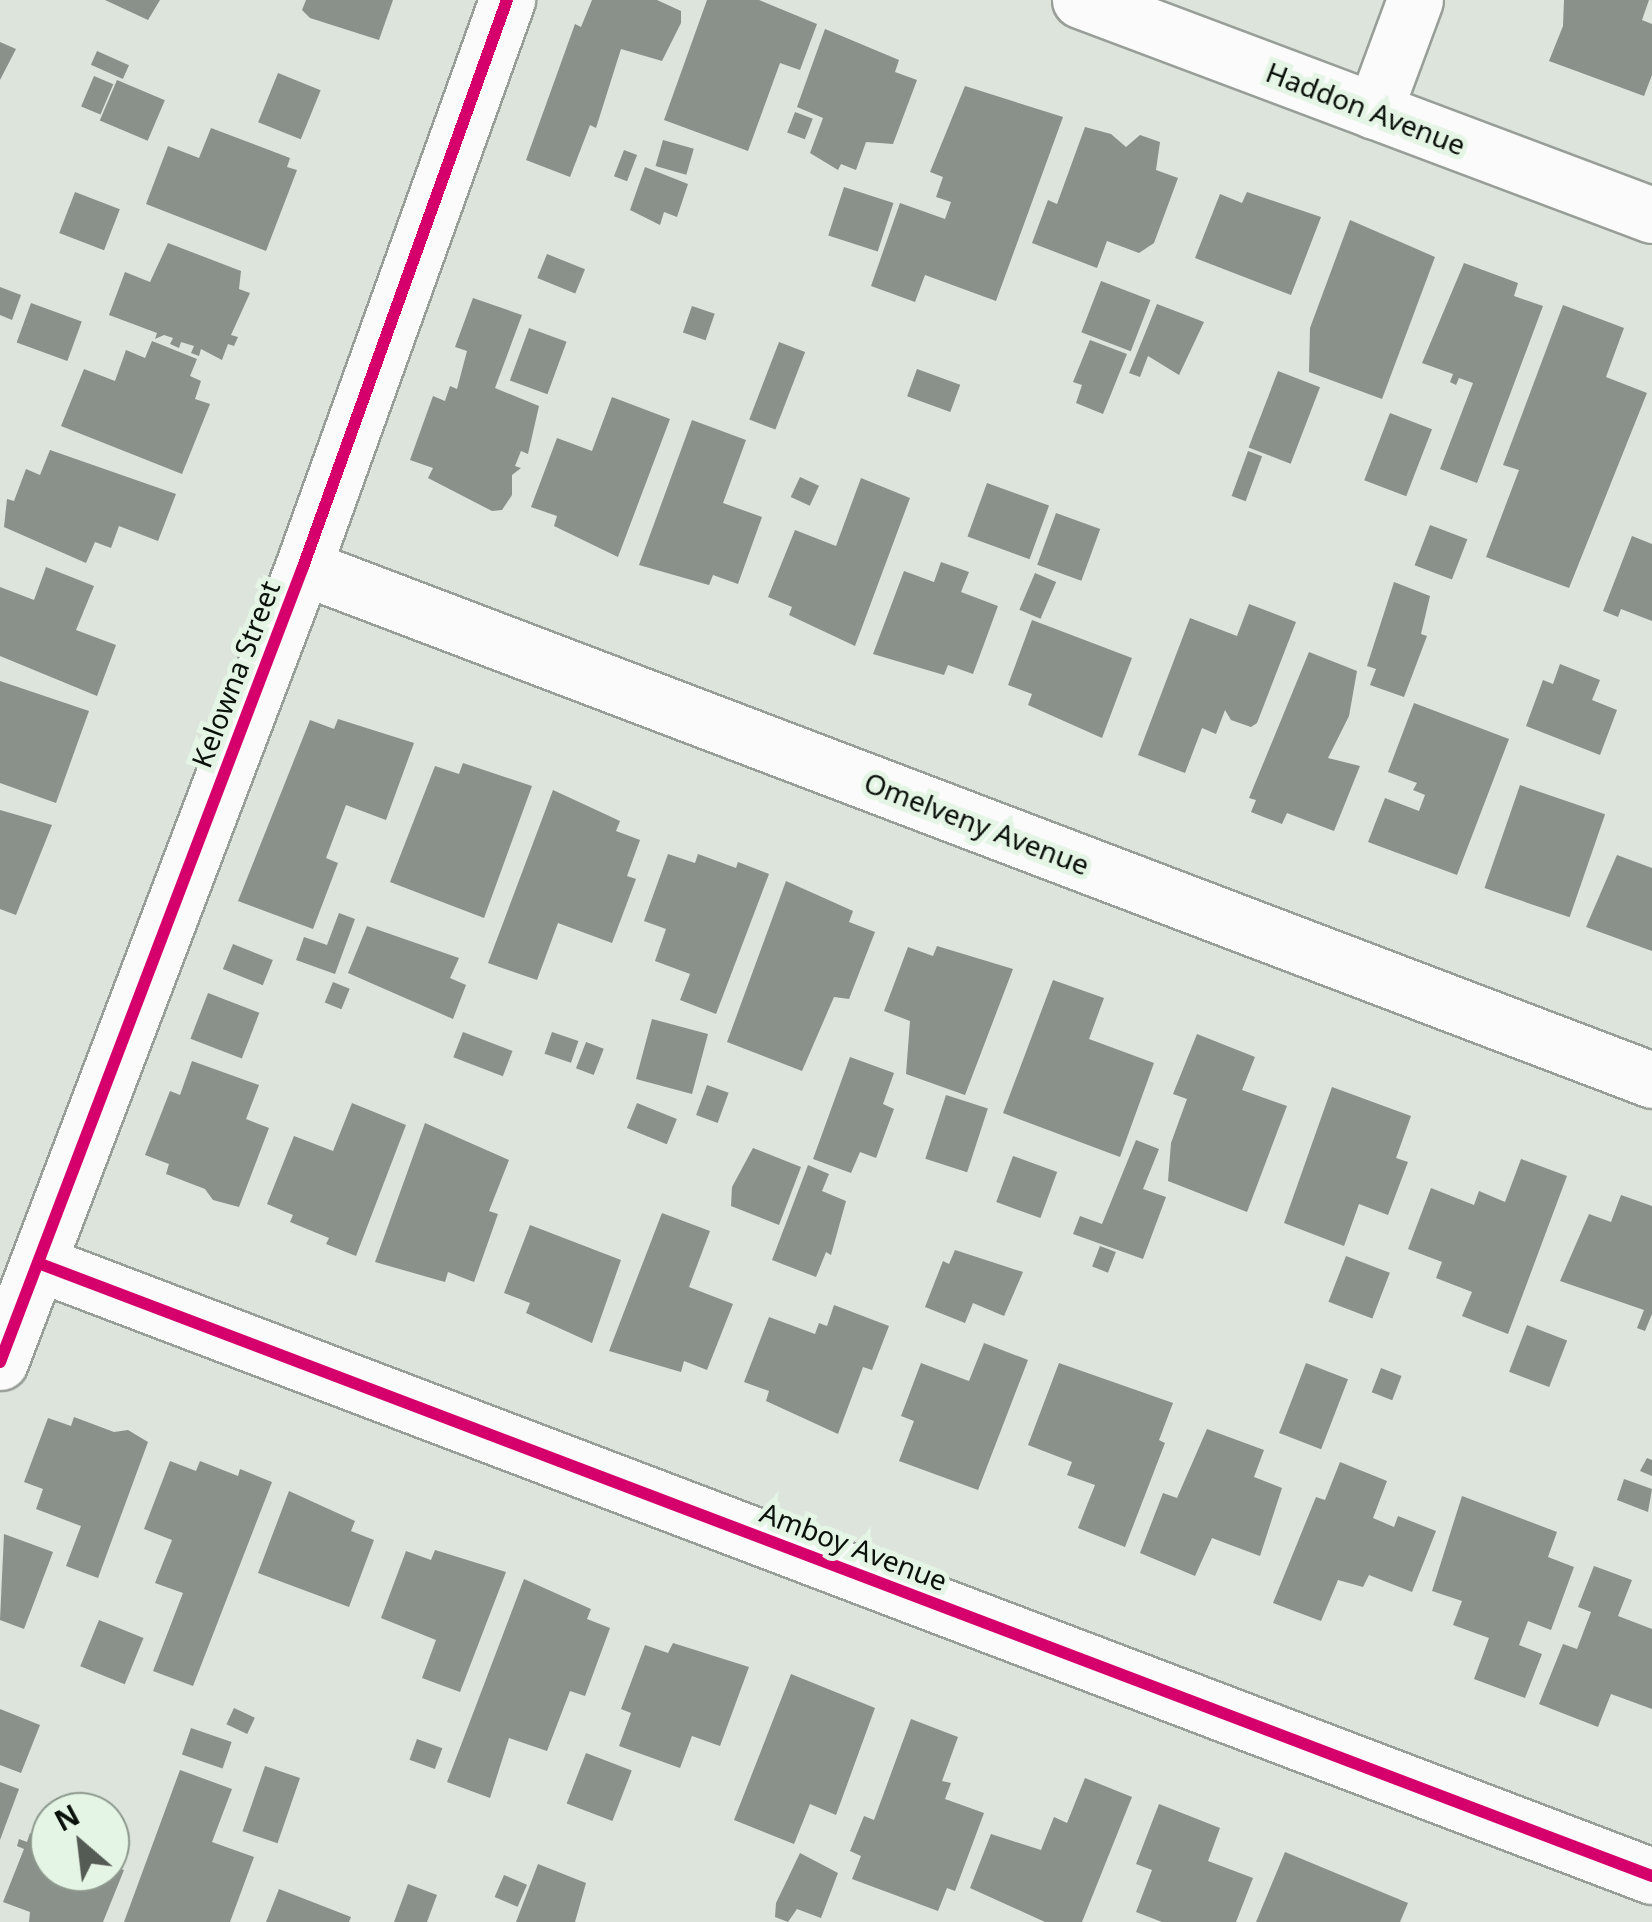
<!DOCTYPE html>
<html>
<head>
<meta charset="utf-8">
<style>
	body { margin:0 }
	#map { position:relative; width:1652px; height:1922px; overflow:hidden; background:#dce4dc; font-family:"Noto Sans",sans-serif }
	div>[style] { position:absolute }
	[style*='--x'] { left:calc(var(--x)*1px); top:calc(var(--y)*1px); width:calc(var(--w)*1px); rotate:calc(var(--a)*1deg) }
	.building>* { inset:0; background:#8a908a; transform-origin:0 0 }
	.roads { filter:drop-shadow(2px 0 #989e98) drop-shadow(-2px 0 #989e98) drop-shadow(0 2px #989e98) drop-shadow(0 -2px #989e98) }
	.minor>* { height:55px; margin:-27.5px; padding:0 27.5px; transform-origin:27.5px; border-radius:27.5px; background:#fafbfa }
	.cycleway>* { height:12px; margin:-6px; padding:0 6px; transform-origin:6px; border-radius:6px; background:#d6006c }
	span { translate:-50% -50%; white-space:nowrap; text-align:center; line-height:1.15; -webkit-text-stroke:10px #e5f5e5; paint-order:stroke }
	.street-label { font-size:28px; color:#0a100a }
	.north { position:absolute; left:30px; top:1792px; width:100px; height:100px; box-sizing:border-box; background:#e5f5e5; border:2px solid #8d998d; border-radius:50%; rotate:332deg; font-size:28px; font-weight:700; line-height:40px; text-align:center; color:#0a100a }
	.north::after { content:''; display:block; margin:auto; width:35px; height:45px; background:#545a54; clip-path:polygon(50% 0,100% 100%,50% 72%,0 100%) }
</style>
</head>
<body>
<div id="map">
	<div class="building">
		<i style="clip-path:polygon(105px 0,160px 0,148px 20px)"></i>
		<i style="clip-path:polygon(306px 0,393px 0,379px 40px,310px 18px,302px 10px)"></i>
		<i style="clip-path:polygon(592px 0,657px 0,681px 11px,681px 23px,662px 61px,621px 49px,596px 128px,590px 125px,570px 177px,526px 160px,575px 24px,581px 27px)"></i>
		<i style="clip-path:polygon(707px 0,759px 0,817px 24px,800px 70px,780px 63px,748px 151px,664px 120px)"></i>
		<i style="clip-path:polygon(1564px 0,1649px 0,1642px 20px,1652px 24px,1652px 75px,1644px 96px,1549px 61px,1563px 26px)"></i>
		<i style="clip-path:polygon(825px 29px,899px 60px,895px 72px,917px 80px,893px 144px,866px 142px,856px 170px,841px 164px,838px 170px,810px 153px,823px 118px,797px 107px)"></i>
		<i style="clip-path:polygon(0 42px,16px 49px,0 80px)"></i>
		<i style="left:97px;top:51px;width:35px;height:15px;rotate:24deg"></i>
		<i style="left:278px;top:73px;width:46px;height:53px;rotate:22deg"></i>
		<i style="left:94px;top:76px;width:21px;height:33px;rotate:23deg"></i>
		<i style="left:117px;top:80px;width:52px;height:44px;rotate:23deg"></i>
		<i style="clip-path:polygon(965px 86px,1063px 117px,996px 301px,925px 275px,915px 302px,871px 286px,900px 203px,945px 219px,951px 202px,936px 197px,943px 177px,930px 172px)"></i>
		<i style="left:795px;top:112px;width:19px;height:22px;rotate:21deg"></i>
		<i style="clip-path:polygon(1085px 127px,1111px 134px,1126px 147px,1140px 135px,1160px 142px,1156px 170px,1178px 178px,1154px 243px,1139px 253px,1107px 241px,1097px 268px,1032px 243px,1048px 200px,1057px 204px)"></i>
		<i style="clip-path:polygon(211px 128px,290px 158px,287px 167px,297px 170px,266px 251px,146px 204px,168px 146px,199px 158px)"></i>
		<i style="left:663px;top:140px;width:32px;height:27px;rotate:16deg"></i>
		<i style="left:624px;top:150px;width:14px;height:28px;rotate:21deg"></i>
		<i style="clip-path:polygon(645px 167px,688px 184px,677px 217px,664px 212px,660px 225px,630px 210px)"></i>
		<i style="left:844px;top:187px;width:52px;height:51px;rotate:18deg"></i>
		<i style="left:75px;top:192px;width:48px;height:44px;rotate:21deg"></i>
		<i style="clip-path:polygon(1247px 192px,1321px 217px,1291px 295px,1195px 258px,1220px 194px,1242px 203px)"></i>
		<i style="clip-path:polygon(1350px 220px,1435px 257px,1382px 399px,1309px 372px,1310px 328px)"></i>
		<i style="clip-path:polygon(168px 243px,241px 271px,239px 289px,250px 293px,231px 335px,238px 337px,234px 346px,228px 344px,222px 360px,201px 349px,199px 356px,191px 353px,194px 346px,181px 342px,179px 348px,170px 344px,173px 338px,164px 335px,155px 339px,157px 333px,109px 315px,125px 272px,150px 282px)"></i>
		<i style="left:547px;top:254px;width:41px;height:26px;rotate:22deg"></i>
		<i style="clip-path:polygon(1464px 263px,1518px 283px,1514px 296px,1543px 306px,1477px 483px,1440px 469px,1473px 383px,1459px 378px,1456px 385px,1450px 382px,1453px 374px,1422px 363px)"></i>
		<i style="left:1101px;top:281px;width:53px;height:55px;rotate:21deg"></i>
		<i style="clip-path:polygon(0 287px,21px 295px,12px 320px,0 315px)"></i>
		<i style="clip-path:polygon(473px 298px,522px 315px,495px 388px,539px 406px,528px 454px,521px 451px,515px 466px,521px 468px,512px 475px,512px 495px,502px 510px,492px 511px,428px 478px,433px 468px,410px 460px,433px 396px,445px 401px,450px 386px,457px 389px,467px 351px,455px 347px)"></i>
		<i style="left:31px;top:303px;width:54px;height:42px;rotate:20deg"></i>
		<i style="clip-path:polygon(1157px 304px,1204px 322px,1179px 375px,1148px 356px,1140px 377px,1129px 373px)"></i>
		<i style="clip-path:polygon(1563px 305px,1624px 328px,1606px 377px,1647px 393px,1569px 588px,1486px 557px,1519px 470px,1503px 465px)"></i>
		<i style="left:692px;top:306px;width:24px;height:28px;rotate:19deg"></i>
		<i style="left:529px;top:328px;width:40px;height:56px;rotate:20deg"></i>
		<i style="clip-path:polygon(1090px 340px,1127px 354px,1103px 414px,1076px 403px,1082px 385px,1073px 382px)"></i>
		<i style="clip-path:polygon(152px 341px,197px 359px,190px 376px,201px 381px,195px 399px,210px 404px,182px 474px,61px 426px,84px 369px,115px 381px,126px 350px,145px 358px)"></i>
		<i style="left:779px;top:342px;width:28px;height:83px;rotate:21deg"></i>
		<i style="left:917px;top:369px;width:46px;height:29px;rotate:20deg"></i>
		<i style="left:1278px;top:371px;width:45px;height:82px;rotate:21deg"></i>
		<i style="clip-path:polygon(612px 397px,670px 419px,618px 557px,554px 526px,557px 516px,531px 507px,557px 438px,592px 451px)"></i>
		<i style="left:1390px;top:413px;width:45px;height:72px;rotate:21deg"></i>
		<i style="clip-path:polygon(692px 420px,746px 440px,723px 503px,762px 517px,738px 584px,713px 575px,709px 585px,639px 565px)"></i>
		<i style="clip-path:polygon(50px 450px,176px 494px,158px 541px,119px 526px,111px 548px,95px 542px,86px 563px,4px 527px,7px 499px,14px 501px,26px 469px,40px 475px)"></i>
		<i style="left:1248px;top:451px;width:15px;height:48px;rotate:20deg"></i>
		<i style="left:800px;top:477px;width:21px;height:22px;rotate:25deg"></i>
		<i style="clip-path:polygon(861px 478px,910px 498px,855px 646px,789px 615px,792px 607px,768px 597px,795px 530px,836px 546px)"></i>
		<i style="left:987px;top:483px;width:66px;height:57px;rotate:20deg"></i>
		<i style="left:1056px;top:513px;width:47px;height:55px;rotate:20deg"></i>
		<i style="left:1430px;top:525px;width:40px;height:43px;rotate:21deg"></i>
		<i style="clip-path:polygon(1632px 536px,1652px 544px,1652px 621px,1621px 609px,1618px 617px,1603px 611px)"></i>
		<i style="clip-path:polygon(941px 562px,969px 572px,961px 592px,998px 606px,973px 674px,948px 665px,944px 675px,873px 654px,904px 571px,934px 582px)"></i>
		<i style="clip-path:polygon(46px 567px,94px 586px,76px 630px,116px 645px,97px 696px,0 656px,0 587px,34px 600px)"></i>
		<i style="left:1035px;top:573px;width:23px;height:40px;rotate:23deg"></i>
		<i style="clip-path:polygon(1394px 582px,1430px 596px,1421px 634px,1427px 636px,1404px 697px,1370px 685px,1376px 669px,1367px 666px)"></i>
		<i style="clip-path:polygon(1249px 604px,1296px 622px,1257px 723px,1251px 727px,1231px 720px,1225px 710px,1216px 734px,1202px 728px,1185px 773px,1138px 755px,1190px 618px,1237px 636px)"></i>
		<i style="clip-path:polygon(1032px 620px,1132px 658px,1102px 738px,1028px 705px,1032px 694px,1008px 685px)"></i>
		<i style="clip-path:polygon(1309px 652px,1357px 671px,1349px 716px,1328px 758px,1360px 766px,1334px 831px,1287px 813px,1282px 824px,1251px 812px,1256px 800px,1249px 798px)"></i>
		<i style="clip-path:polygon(1560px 664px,1600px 680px,1592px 700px,1617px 710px,1600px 755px,1526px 726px,1543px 680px,1553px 684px)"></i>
		<i style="clip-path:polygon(0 681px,89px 711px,56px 803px,0 783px)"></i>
		<i style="clip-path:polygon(1414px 703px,1509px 739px,1457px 875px,1368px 842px,1385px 798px,1419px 811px,1425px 795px,1413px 790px,1417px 783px,1388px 772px)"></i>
		<i style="clip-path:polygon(338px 719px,414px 743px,386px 820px,346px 805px,326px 858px,338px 863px,313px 929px,238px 901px,310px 720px,334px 729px)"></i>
		<i style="clip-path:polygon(463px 763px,532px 786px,484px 918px,390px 882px,435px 766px,459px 774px)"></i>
		<i style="left:1520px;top:785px;width:90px;height:109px;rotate:19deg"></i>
		<i style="clip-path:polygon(553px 790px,620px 821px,616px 831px,640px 840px,627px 876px,636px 879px,612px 943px,558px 923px,537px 980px,488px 963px)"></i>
		<i style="clip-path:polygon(0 810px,52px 825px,16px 915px,0 909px)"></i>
		<i style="clip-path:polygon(668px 854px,695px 863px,698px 854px,736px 868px,738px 862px,769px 874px,716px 1014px,680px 1000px,690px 974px,655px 961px,666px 929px,644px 921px)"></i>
		<i style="clip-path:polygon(1617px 855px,1652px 868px,1652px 951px,1586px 927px)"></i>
		<i style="clip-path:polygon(786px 881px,853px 911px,849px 922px,875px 932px,849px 999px,834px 997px,802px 1071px,727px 1042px)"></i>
		<i style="clip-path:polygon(339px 913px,355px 919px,335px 974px,296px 960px,304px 937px,327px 945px)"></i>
		<i style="clip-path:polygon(367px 926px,459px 958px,450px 978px,466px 985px,453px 1019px,348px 973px)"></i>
		<i style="left:233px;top:944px;width:43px;height:27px;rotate:22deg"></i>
		<i style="clip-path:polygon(937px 946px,1013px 969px,965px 1095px,906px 1074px,910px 1021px,884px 1011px,908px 947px,933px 956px)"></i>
		<i style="clip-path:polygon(1053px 980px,1104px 998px,1089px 1039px,1154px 1063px,1120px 1157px,1003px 1113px)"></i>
		<i style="left:333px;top:982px;width:18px;height:22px;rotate:22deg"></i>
		<i style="left:208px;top:993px;width:55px;height:49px;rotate:21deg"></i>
		<i style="left:652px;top:1019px;width:58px;height:62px;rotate:15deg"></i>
		<i style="left:463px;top:1032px;width:53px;height:27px;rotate:21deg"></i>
		<i style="left:552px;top:1032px;width:28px;height:23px;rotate:19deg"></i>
		<i style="clip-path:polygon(1197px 1034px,1255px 1057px,1242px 1090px,1287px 1106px,1247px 1212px,1168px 1181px,1171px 1143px,1187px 1099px,1173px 1094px)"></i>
		<i style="left:586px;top:1042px;width:19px;height:28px;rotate:21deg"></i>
		<i style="clip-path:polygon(850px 1057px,894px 1073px,883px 1104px,894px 1109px,876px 1158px,860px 1152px,851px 1173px,813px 1159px)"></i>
		<i style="clip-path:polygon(192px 1061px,259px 1085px,246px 1119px,269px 1128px,239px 1207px,213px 1200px,205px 1189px,166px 1174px,169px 1164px,145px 1155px,170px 1091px,180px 1095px)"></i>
		<i style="left:707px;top:1085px;width:23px;height:32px;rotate:20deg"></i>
		<i style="clip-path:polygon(1332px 1087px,1411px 1116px,1396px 1158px,1408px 1162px,1388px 1215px,1359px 1204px,1344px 1246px,1284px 1223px)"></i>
		<i style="left:946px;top:1095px;width:44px;height:67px;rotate:18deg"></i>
		<i style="clip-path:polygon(352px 1103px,406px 1125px,356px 1256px,326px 1244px,329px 1238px,290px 1222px,293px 1215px,267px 1204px,294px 1136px,333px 1151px)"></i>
		<i style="left:637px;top:1103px;width:43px;height:27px;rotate:22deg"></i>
		<i style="clip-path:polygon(425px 1123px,509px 1160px,489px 1211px,498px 1214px,474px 1282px,448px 1272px,445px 1282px,375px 1262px)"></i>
		<i style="clip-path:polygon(1136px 1140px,1159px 1149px,1143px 1189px,1166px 1197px,1143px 1259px,1073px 1234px,1080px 1216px,1102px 1224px)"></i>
		<i style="clip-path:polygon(753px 1148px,801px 1167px,779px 1225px,731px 1206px,732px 1187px)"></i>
		<i style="left:1013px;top:1156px;width:47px;height:49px;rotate:20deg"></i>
		<i style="clip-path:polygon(1521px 1159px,1567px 1176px,1508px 1334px,1462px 1316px,1472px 1292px,1436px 1278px,1442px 1262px,1408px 1249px,1431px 1188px,1474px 1205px,1479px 1191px,1505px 1202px)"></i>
		<i style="clip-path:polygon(808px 1165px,829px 1174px,822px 1191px,846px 1201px,831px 1255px,826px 1252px,816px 1277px,772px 1260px)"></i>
		<i style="clip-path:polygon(1621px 1195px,1652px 1206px,1652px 1314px,1645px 1331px,1637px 1328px,1644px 1310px,1560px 1281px,1589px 1214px,1611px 1222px)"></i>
		<i style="clip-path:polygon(662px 1213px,710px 1231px,689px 1287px,733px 1304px,707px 1370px,684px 1361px,681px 1372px,609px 1351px)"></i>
		<i style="clip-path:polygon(530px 1225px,621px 1260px,592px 1343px,526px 1313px,530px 1303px,504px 1293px)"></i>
		<i style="left:1100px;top:1246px;width:17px;height:22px;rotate:21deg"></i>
		<i style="clip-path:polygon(955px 1250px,1023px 1272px,1004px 1316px,973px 1303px,965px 1323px,925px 1307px,943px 1261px,949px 1264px)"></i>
		<i style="left:1346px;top:1256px;width:47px;height:49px;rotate:21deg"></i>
		<i style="clip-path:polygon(834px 1305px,889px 1326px,872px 1370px,863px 1367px,838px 1434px,766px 1401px,769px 1391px,744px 1382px,769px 1317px,815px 1334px,819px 1323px,827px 1326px)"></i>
		<i style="left:1527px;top:1325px;width:43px;height:50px;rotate:21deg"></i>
		<i style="clip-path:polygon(984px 1343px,1028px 1360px,978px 1490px,899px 1461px,914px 1421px,901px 1416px,921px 1363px,969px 1381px)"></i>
		<i style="clip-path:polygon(1059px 1363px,1173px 1403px,1159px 1440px,1165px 1443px,1125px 1547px,1078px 1528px,1095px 1485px,1067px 1475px,1072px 1462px,1028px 1445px)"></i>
		<i style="left:1306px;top:1363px;width:45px;height:75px;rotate:21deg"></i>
		<i style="left:1381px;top:1368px;width:22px;height:26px;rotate:21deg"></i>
		<i style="clip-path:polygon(74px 1417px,114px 1432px,128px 1430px,148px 1442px,98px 1578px,66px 1566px,81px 1526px,36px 1509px,43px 1489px,24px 1482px,48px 1418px,71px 1426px)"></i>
		<i style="clip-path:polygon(1207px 1429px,1264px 1450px,1254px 1477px,1282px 1488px,1260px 1556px,1212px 1538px,1195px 1576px,1140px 1553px,1163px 1493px,1177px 1498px)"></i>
		<i style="clip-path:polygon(1647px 1458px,1652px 1460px,1652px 1476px,1640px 1471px)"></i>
		<i style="clip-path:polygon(170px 1461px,196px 1471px,200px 1461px,238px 1476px,240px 1469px,272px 1482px,193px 1686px,153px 1671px,183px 1593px,155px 1583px,172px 1540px,144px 1529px)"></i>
		<i style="clip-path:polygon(1340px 1462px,1387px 1481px,1373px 1518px,1394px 1527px,1398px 1516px,1436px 1531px,1412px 1592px,1369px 1575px,1363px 1587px,1338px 1580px,1321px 1621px,1273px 1603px,1316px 1497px,1325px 1500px)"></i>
		<i style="clip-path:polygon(1624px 1479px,1652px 1489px,1648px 1512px,1617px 1500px)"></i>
		<i style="clip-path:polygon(289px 1491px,355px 1521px,351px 1531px,374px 1540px,349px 1607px,258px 1573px)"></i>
		<i style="clip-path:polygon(1462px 1496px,1557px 1532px,1548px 1557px,1574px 1567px,1551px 1630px,1528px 1621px,1519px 1645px,1542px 1654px,1525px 1698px,1474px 1679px,1489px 1638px,1453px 1625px,1462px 1601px,1432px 1591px)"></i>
		<i style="clip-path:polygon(4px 1534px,53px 1552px,24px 1629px,0 1620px)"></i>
		<i style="clip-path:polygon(435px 1550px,506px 1572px,460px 1692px,422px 1678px,436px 1640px,381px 1618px,406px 1551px,431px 1560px)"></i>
		<i style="clip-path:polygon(1594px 1566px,1632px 1580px,1618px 1616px,1652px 1629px,1652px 1709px,1611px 1694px,1598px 1727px,1539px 1704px,1563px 1644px,1577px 1649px,1591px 1612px,1578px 1607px)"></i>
		<i style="clip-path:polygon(524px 1579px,591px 1609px,587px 1619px,610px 1628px,585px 1696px,570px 1691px,547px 1751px,509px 1738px,490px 1798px,447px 1782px)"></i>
		<i style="left:99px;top:1620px;width:48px;height:50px;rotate:22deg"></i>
		<i style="clip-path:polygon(673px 1643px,749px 1667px,720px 1746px,692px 1736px,680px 1768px,619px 1746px,631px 1713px,621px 1709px,645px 1645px,668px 1653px)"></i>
		<i style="clip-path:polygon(791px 1674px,875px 1708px,836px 1815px,810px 1804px,794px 1844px,734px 1820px)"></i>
		<i style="left:234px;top:1708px;width:23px;height:18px;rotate:25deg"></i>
		<i style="clip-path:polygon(0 1709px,40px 1725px,21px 1773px,0 1765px)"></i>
		<i style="clip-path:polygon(911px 1719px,958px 1737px,942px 1781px,951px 1783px,945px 1799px,984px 1813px,955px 1891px,947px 1888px,938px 1911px,852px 1879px,861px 1856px,850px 1851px,864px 1816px,874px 1820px)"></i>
		<i style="left:191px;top:1728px;width:43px;height:28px;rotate:19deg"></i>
		<i style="left:417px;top:1739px;width:27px;height:22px;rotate:20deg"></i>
		<i style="left:586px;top:1753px;width:49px;height:54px;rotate:21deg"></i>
		<i style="left:265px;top:1766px;width:37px;height:69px;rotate:19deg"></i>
		<i style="clip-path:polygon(180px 1770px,232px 1789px,212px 1842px,254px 1857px,230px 1922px,124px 1922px)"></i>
		<i style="clip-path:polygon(1085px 1778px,1132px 1797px,1082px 1922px,1045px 1922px,970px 1888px,991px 1834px,1041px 1850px,1054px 1817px,1067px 1823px)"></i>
		<i style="clip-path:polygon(0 1782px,19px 1789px,0 1840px)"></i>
		<i style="clip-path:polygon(1159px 1804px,1220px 1828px,1208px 1861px,1253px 1878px,1236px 1922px,1162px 1922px,1136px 1912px,1152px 1870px,1136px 1864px)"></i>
		<i style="clip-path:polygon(30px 1833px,50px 1841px,50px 1872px,110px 1872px,110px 1865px,124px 1870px,103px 1922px,29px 1922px,30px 1912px,3px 1902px,24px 1849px,17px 1846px,19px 1839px,27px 1842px)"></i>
		<i style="clip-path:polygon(1285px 1852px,1408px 1903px,1400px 1922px,1256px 1922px)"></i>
		<i style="clip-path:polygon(800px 1853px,838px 1873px,821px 1918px,797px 1909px,788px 1922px,775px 1917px,776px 1903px)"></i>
		<i style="clip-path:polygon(538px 1864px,586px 1883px,575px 1922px,516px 1922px)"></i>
		<i style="left:504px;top:1875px;width:25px;height:24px;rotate:23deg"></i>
		<i style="clip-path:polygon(408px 1884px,437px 1895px,427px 1922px,394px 1922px)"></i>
		<i style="clip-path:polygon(279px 1889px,351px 1917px,349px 1922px,266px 1922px)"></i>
	</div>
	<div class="roads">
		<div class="minor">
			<i style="--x:1080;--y:0;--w:611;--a:20.6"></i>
			<i style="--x:1374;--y:111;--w:118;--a:-69.7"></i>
			<i style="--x:303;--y:567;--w:1443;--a:20.82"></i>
			<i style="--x:38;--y:1263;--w:1726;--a:20.8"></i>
			<i style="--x:0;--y:1362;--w:851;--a:-69.14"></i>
			<i style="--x:303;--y:567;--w:603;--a:-70.21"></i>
		</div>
	</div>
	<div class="cycleway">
		<i style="--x:38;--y:1263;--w:1726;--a:20.8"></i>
		<i style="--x:0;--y:1362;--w:851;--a:-69.14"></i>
		<i style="--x:303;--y:567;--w:603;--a:-70.21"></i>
	</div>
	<div class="street-label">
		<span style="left:1366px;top:108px;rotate:21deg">Haddon Avenue</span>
		<span style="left:235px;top:674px;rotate:-69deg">Kelowna Street</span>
		<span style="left:977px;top:823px;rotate:21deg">Omelveny Avenue</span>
		<span style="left:854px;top:1546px;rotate:21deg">Amboy Avenue</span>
	</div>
	<div class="north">N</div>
</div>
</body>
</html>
